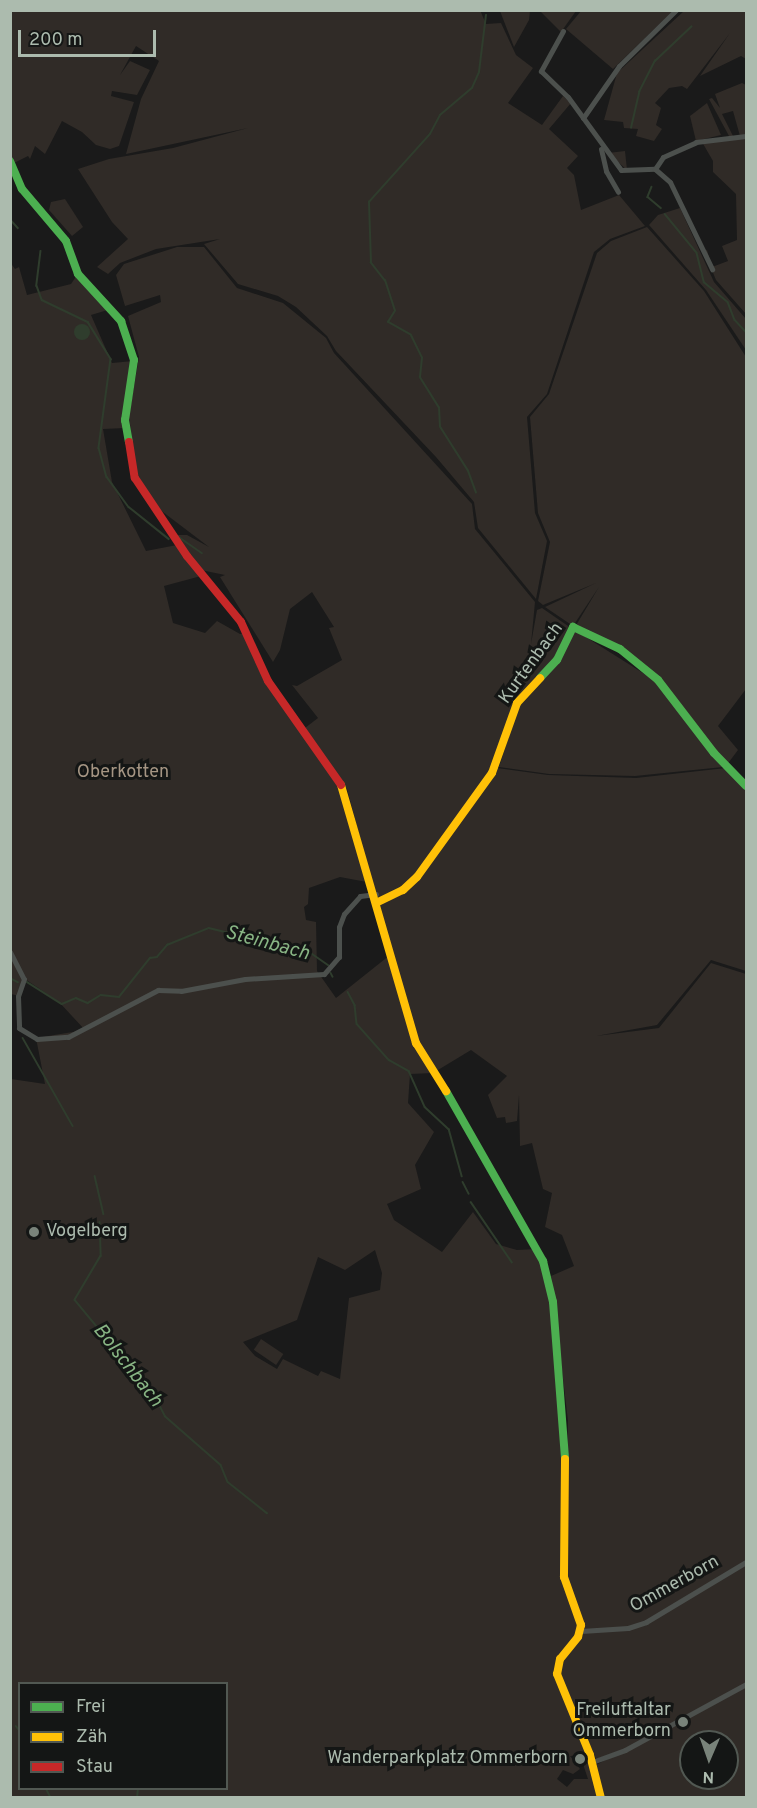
<!DOCTYPE html>
<html>
<head>
<meta charset="utf-8">
<style>
	body { margin:0 }
	#map { position:relative; width:757px; height:1808px; overflow:hidden; background:#1a1a1a; font-family:Overpass,sans-serif }
	div>[style] { position:absolute }
	[style*='--x'] { left:calc(var(--x)*1px); top:calc(var(--y)*1px); width:calc(var(--w)*1px); rotate:calc(var(--a)*1deg) }
	.green>* { inset:0; background:#302b27; transform-origin:0 0 }
	.water>* { inset:0; background:#2f3d2d }
	.round { border-radius:50% }
	.stream>* { height:1.5px; margin:-0.75px; padding:0 0.75px; transform-origin:0.75px; border-radius:0.75px; background:#2f3d2d }
	.street>* { height:5px; margin:-2.5px; padding:0 2.5px; transform-origin:2.5px; border-radius:2.5px; background:#4c504d }
	.fast>* { height:8px; margin:-4px; padding:0 4px; transform-origin:4px; border-radius:4px; background:#4caf50 }
	.slow>* { height:8px; margin:-4px; padding:0 4px; transform-origin:4px; border-radius:4px; background:#ffc107 }
	.jam>* { height:8px; margin:-4px; padding:0 4px; transform-origin:4px; border-radius:4px; background:#c62828 }
	.dots>* { width:16px; height:16px; translate:-50% -50%; box-sizing:border-box; border:3px solid #141615; border-radius:50% }
	span { translate:-50% -50%; white-space:nowrap; text-align:center; line-height:1.15; -webkit-text-stroke:6px #141615; paint-order:stroke }
	.street-label { font-size:18px; color:#acbbae }
	.park-label { font-size:18px; color:#a59583 }
	.poi-label { font-size:18px; color:#acbbae }
	.left { translate:0 -50%; text-align:left }
	.right { translate:-100% -50%; text-align:right }
	.water-label { font-size:20px; color:#88b584; font-style:italic }
	.frame { position:absolute; inset:0; border:12px solid #acbbae; pointer-events:none }
	.legend { position:absolute; left:18px; top:1682px; width:210px; height:108px; box-sizing:border-box; background:#141615; border:2px solid #515852; margin:0; padding:8px 10px; list-style:none; font-size:18px; color:#acbbae }
	.legend li { display:flex; align-items:center; gap:12px; height:30px }
	.legend b { width:30px; border:2px solid #515852 }
	.north { position:absolute; left:679px; top:1730px; width:60px; height:60px; box-sizing:border-box; background:#141615; border:2px solid #515852; border-radius:50%; rotate:182deg; font-size:16px; font-weight:700; line-height:24px; text-align:center; color:#acbbae }
	.north::after { content:''; display:block; margin:auto; width:21px; height:27px; background:#79837a; clip-path:polygon(50% 0,100% 100%,50% 72%,0 100%) }
	.scale { position:absolute; left:18px; top:30px; width:138px; height:27px; box-sizing:border-box; border:3px solid #acbbae; border-top:0; padding-left:8px; font-size:18px; line-height:21px; white-space:nowrap; color:#acbbae; -webkit-text-stroke:4px #141615; paint-order:stroke }
</style>
</head>
<body>
<div id="map">
	<div class="green">
		<i style="clip-path:polygon(480px 10px,486px 24px,501px 23px,516px 55px,533px 68px,508px 103px,542px 125px,563px 96px,571px 103px,549px 129px,578px 156px,567px 168px,574px 175px,581px 210px,619px 195px,645px 226px,610px 239px,594px 252px,547px 394px,527px 417px,535px 513px,547px 541px,536px 599px,478px 528px,474px 502px,436px 457px,336px 351px,327px 336px,296px 307px,278px 296px,238px 284px,204px 244px,220px 239px,156px 249px,120px 263px,108px 274px,97px 267px,128px 239px,112px 222px,78px 169px,109px 159px,173px 148px,248px 128px,126px 154px,141px 99px,159px 61px,136px 46px,120px 75px,130px 61px,150px 70px,137px 95px,112px 91px,111px 96px,134px 102px,119px 146px,110px 149px,96px 145px,82px 132px,62px 121px,45px 154px,35px 146px,30px 159px,28px 156px,14px 163px,10px 154px,10px 11px)"></i>
		<i style="clip-path:polygon(500px 11px,530px 11px,529px 20px,514px 47px)"></i>
		<i style="clip-path:polygon(540px 11px,576px 11px,561px 32px)"></i>
		<i style="clip-path:polygon(581px 11px,673px 11px,613px 69px,566px 29px)"></i>
		<i style="clip-path:polygon(684px 11px,746px 11px,746px 59px,741px 56px,700px 76px,730px 33px,687px 89px,682px 86px,669px 88px,655px 103px,661px 108px,656px 125px,662px 129px,654px 141px,636px 136px,638px 129px,624px 128px,623px 122px,604px 120px,617px 73px)"></i>
		<i style="clip-path:polygon(742px 83px,746px 85px,746px 135px,740px 136px,733px 111px,722px 114px,733px 136px,729px 136px,709px 99px,712px 98px,720px 108px,715px 94px)"></i>
		<i style="clip-path:polygon(707px 103px,721px 135px,696px 141px,690px 116px)"></i>
		<i style="clip-path:polygon(746px 138px,746px 314px,716px 280px,704px 251px,707px 250px,712px 267px,728px 261px,722px 246px,737px 240px,736px 194px,713px 172px,713px 161px,702px 142px)"></i>
		<i style="clip-path:polygon(625px 151px,627px 170px,608px 153px)"></i>
		<i style="clip-path:polygon(65px 199px,83px 227px,72px 236px,49px 210px,51px 202px)"></i>
		<i style="clip-path:polygon(680px 208px,714px 282px,746px 319px,746px 350px,706px 290px,649px 225px,658px 215px)"></i>
		<i style="clip-path:polygon(647px 227px,704px 291px,746px 357px,746px 689px,718px 726px,738px 750px,726px 766px,654px 673px,575px 627px,599px 587px,573px 626px,545px 607px,596px 583px,543px 605px,538px 601px,550px 542px,538px 513px,530px 417px,549px 394px,597px 253px,611px 241px)"></i>
		<i style="clip-path:polygon(evenodd,177px 247px,204px 247px,237px 288px,283px 303px,326px 338px,334px 353px,472px 504px,475px 529px,535px 602px,531px 644px,537px 610px,542px 608px,571px 628px,556px 658px,518px 699px,493px 767px,472px 800px,497px 768px,548px 775px,636px 778px,726px 768px,746px 787px,746px 971px,711px 960px,657px 1025px,596px 1036px,659px 1028px,711px 963px,746px 974px,746px 1683px,625px 1749px,596px 1759px,559px 1671px,579px 1632px,560px 1655px,557px 1678px,587px 1755px,570px 1756px,580px 1769px,573px 1774px,563px 1770px,557px 1779px,567px 1787px,574px 1779px,588px 1779px,583px 1764px,589px 1763px,598px 1797px,11px 1797px,11px 1079px,45px 1084px,36px 1038px,85px 1030px,59px 1002px,25px 979px,19px 996px,11px 994px,10px 262px,15px 269px,19px 267px,27px 295px,71px 284px,77px 275px,111px 309px,91px 315px,112px 363px,133px 361px,125px 428px,103px 429px,112px 482px,146px 551px,177px 545px,201px 576px,164px 586px,173px 623px,205px 633px,217px 621px,240px 634px,246px 633px,263px 674px,340px 787px,363px 849px,347px 789px,305px 728px,318px 718px,292px 685px,297px 686px,342px 660px,329px 628px,334px 627px,312px 592px,290px 609px,280px 650px,273px 662px,220px 577px,225px 575px,201px 570px,175px 535px,187px 535px,209px 547px,155px 506px,136px 471px,129px 416px,139px 357px,128px 316px,161px 302px,160px 295px,125px 306px,116px 275px,124px 264px,177px 247px,340px 877px,372px 883px,403px 990px,404px 1008px,390px 955px,336px 998px,317px 971px,316px 922px,306px 920px,304px 907px,308px 904px,309px 888px,340px 877px,177px 247px,471px 1050px,507px 1076px,488px 1095px,497px 1118px,505px 1117px,506px 1123px,517px 1121px,519px 1095px,520px 1146px,532px 1143px,543px 1189px,552px 1193px,545px 1227px,562px 1235px,574px 1266px,551px 1276px,568px 1421px,565px 1568px,569px 1589px,584px 1625px,564px 1580px,562px 1392px,548px 1284px,537px 1249px,517px 1250px,496px 1244px,473px 1212px,442px 1252px,394px 1220px,387px 1204px,421px 1189px,415px 1165px,434px 1132px,408px 1103px,410px 1074px,433px 1073px,471px 1050px,177px 247px,375px 1250px,382px 1273px,380px 1290px,349px 1298px,340px 1379px,321px 1371px,318px 1376px,283px 1359px,277px 1369px,255px 1356px,243px 1342px,297px 1320px,318px 1257px,345px 1270px,375px 1250px,177px 247px,20px 1684px,226px 1684px,226px 1788px,20px 1788px,20px 1684px)"></i>
		<i style="clip-path:polygon(573px 629px,654px 680px,723px 767px,635px 776px,549px 774px,499px 767px,519px 705px,561px 660px)"></i>
		<i style="left:261px;top:1339px;width:27px;height:13px;rotate:34deg"></i>
		<i style="clip-path:polygon(evenodd,746px 1687px,746px 1797px,603px 1797px,596px 1765px,676px 1723px,684px 1725px,687px 1717px,746px 1687px,691px 1742px,727px 1742px,727px 1778px,691px 1778px,691px 1742px)"></i>
	</div>
	<div class="water">
		<i class="round" style="left:74px;top:324px;width:16px;height:16px"></i>
	</div>
	<div class="stream">
		<i style="--x:631;--y:128;--w:37;--a:-77"></i>
		<i style="--x:639;--y:92;--w:35;--a:-63"></i>
		<i style="--x:655;--y:61;--w:50;--a:-43.4"></i>
		<i style="--x:652;--y:187;--w:11;--a:112"></i>
		<i style="--x:648;--y:197;--w:17;--a:40"></i>
		<i style="--x:665;--y:214;--w:50;--a:50.6"></i>
		<i style="--x:697;--y:253;--w:30;--a:76"></i>
		<i style="--x:704;--y:282;--w:31;--a:40"></i>
		<i style="--x:728;--y:302;--w:19;--a:69"></i>
		<i style="--x:735;--y:320;--w:16;--a:47"></i>
		<i style="--x:10;--y:219;--w:12;--a:48"></i>
		<i style="--x:41;--y:251;--w:35;--a:97"></i>
		<i style="--x:37;--y:286;--w:15;--a:70"></i>
		<i style="--x:42;--y:300;--w:51;--a:25.6"></i>
		<i style="--x:88;--y:322;--w:44;--a:58.1"></i>
		<i style="--x:111;--y:359;--w:90;--a:97.7"></i>
		<i style="--x:99;--y:448;--w:30;--a:75"></i>
		<i style="--x:107;--y:477;--w:37;--a:54"></i>
		<i style="--x:129;--y:507;--w:51;--a:38.7"></i>
		<i style="--x:476;--y:493;--w:23;--a:-110"></i>
		<i style="--x:468;--y:471;--w:52;--a:-122.5"></i>
		<i style="--x:440;--y:427;--w:19;--a:-93"></i>
		<i style="--x:439;--y:408;--w:36;--a:-122"></i>
		<i style="--x:420;--y:377;--w:19;--a:-84"></i>
		<i style="--x:422;--y:358;--w:25;--a:-116"></i>
		<i style="--x:411;--y:335;--w:26;--a:-151"></i>
		<i style="--x:388;--y:322;--w:13;--a:-58"></i>
		<i style="--x:395;--y:311;--w:32;--a:-108"></i>
		<i style="--x:385;--y:281;--w:23;--a:-128"></i>
		<i style="--x:371;--y:263;--w:61;--a:-91.9"></i>
		<i style="--x:369;--y:202;--w:91;--a:-48.1"></i>
		<i style="--x:430;--y:134;--w:21;--a:-62"></i>
		<i style="--x:440;--y:115;--w:42;--a:-40.2"></i>
		<i style="--x:472;--y:88;--w:17;--a:-66"></i>
		<i style="--x:479;--y:72;--w:57;--a:-83"></i>
		<i style="--x:179;--y:537;--w:28;--a:35"></i>
		<i style="--x:331;--y:973;--w:4;--a:63"></i>
		<i style="--x:10;--y:978;--w:9;--a:27"></i>
		<i style="--x:27;--y:982;--w:41;--a:32.2"></i>
		<i style="--x:62;--y:1004;--w:15;--a:-23"></i>
		<i style="--x:76;--y:998;--w:13;--a:23"></i>
		<i style="--x:88;--y:1003;--w:15;--a:-32"></i>
		<i style="--x:101;--y:995;--w:18;--a:6"></i>
		<i style="--x:119;--y:997;--w:50;--a:-51.5"></i>
		<i style="--x:150;--y:958;--w:7;--a:-8"></i>
		<i style="--x:157;--y:957;--w:16;--a:-50"></i>
		<i style="--x:167;--y:945;--w:45;--a:-22"></i>
		<i style="--x:209;--y:928;--w:105;--a:13.8"></i>
		<i style="--x:311;--y:953;--w:21;--a:35"></i>
		<i style="--x:348;--y:992;--w:15;--a:62"></i>
		<i style="--x:355;--y:1005;--w:19;--a:84"></i>
		<i style="--x:357;--y:1024;--w:48;--a:48.4"></i>
		<i style="--x:389;--y:1060;--w:23;--a:29"></i>
		<i style="--x:409;--y:1071;--w:39;--a:66"></i>
		<i style="--x:425;--y:1107;--w:33;--a:43"></i>
		<i style="--x:449;--y:1129;--w:49;--a:74.5"></i>
		<i style="--x:23;--y:1038;--w:101;--a:60.4"></i>
		<i style="--x:95;--y:1176;--w:39;--a:77"></i>
		<i style="--x:463;--y:1182;--w:13;--a:63"></i>
		<i style="--x:471;--y:1202;--w:73;--a:55.7"></i>
		<i style="--x:100;--y:1222;--w:34;--a:88"></i>
		<i style="--x:101;--y:1256;--w:51;--a:120.6"></i>
		<i style="--x:75;--y:1300;--w:91;--a:50.4"></i>
		<i style="--x:133;--y:1370;--w:10;--a:90"></i>
		<i style="--x:133;--y:1380;--w:23;--a:31"></i>
		<i style="--x:153;--y:1392;--w:27;--a:63"></i>
		<i style="--x:165;--y:1416;--w:74;--a:41.2"></i>
		<i style="--x:221;--y:1465;--w:18;--a:68"></i>
		<i style="--x:228;--y:1482;--w:50;--a:38.5"></i>
		<i style="--x:16;--y:1726;--w:6;--a:51"></i>
		<i style="--x:46;--y:1788;--w:11;--a:63"></i>
		<i style="--x:137;--y:1798;--w:10;--a:-84"></i>
	</div>
	<div class="street">
		<i style="--x:563;--y:31;--w:46;--a:118.8"></i>
		<i style="--x:541;--y:71;--w:37;--a:44"></i>
		<i style="--x:568;--y:97;--w:90;--a:54"></i>
		<i style="--x:621;--y:170;--w:34;--a:-2"></i>
		<i style="--x:655;--y:169;--w:20;--a:41"></i>
		<i style="--x:670;--y:182;--w:97;--a:64.2"></i>
		<i style="--x:583;--y:118;--w:63;--a:-55.3"></i>
		<i style="--x:619;--y:66;--w:80;--a:-44.5"></i>
		<i style="--x:601;--y:149;--w:23;--a:77"></i>
		<i style="--x:606;--y:171;--w:24;--a:60"></i>
		<i style="--x:655;--y:169;--w:14;--a:-56"></i>
		<i style="--x:663;--y:157;--w:36;--a:-24"></i>
		<i style="--x:696;--y:142;--w:50;--a:-6.8"></i>
		<i style="--x:10;--y:952;--w:30;--a:63"></i>
		<i style="--x:24;--y:979;--w:18;--a:109"></i>
		<i style="--x:18;--y:996;--w:32;--a:88"></i>
		<i style="--x:19;--y:1028;--w:21;--a:31"></i>
		<i style="--x:37;--y:1039;--w:31;--a:-4"></i>
		<i style="--x:68;--y:1037;--w:102;--a:-27.6"></i>
		<i style="--x:158;--y:990;--w:23;--a:2"></i>
		<i style="--x:181;--y:991;--w:65;--a:-10.6"></i>
		<i style="--x:245;--y:979;--w:79;--a:-3.6"></i>
		<i style="--x:324;--y:974;--w:23;--a:-49"></i>
		<i style="--x:339;--y:957;--w:30;--a:-90"></i>
		<i style="--x:339;--y:927;--w:14;--a:-69"></i>
		<i style="--x:344;--y:914;--w:24;--a:-48"></i>
		<i style="--x:360;--y:896;--w:16;--a:-7"></i>
		<i style="--x:581;--y:1631;--w:47;--a:-3.7"></i>
		<i style="--x:628;--y:1628;--w:19;--a:-18"></i>
		<i style="--x:646;--y:1622;--w:117;--a:-31"></i>
		<i style="--x:592;--y:1762;--w:35;--a:-20"></i>
		<i style="--x:625;--y:1750;--w:138;--a:-28.6"></i>
	</div>
	<div class="fast">
		<i style="--x:10;--y:161;--w:30;--a:67"></i>
		<i style="--x:22;--y:189;--w:68;--a:49.8"></i>
		<i style="--x:66;--y:241;--w:35;--a:70"></i>
		<i style="--x:78;--y:274;--w:64;--a:47.5"></i>
		<i style="--x:121;--y:321;--w:41;--a:71.6"></i>
		<i style="--x:134;--y:360;--w:61;--a:98.5"></i>
		<i style="--x:125;--y:420;--w:22;--a:80"></i>
		<i style="--x:540;--y:678;--w:25;--a:-47"></i>
		<i style="--x:557;--y:660;--w:37;--a:-64"></i>
		<i style="--x:573;--y:627;--w:52;--a:25.1"></i>
		<i style="--x:620;--y:649;--w:49;--a:39.2"></i>
		<i style="--x:658;--y:680;--w:92;--a:52.5"></i>
		<i style="--x:714;--y:753;--w:46;--a:45.9"></i>
		<i style="--x:446;--y:1091;--w:196;--a:60.3"></i>
		<i style="--x:543;--y:1261;--w:42;--a:76.3"></i>
		<i style="--x:553;--y:1302;--w:157;--a:85.6"></i>
	</div>
	<div class="slow">
		<i style="--x:341;--y:785;--w:269;--a:73.8"></i>
		<i style="--x:416;--y:1043;--w:57;--a:58"></i>
		<i style="--x:378;--y:902;--w:28;--a:-26"></i>
		<i style="--x:403;--y:890;--w:19;--a:-43"></i>
		<i style="--x:417;--y:877;--w:128;--a:-54.2"></i>
		<i style="--x:492;--y:773;--w:74;--a:-70.3"></i>
		<i style="--x:517;--y:703;--w:34;--a:-47"></i>
		<i style="--x:565;--y:1459;--w:118;--a:90.5"></i>
		<i style="--x:564;--y:1577;--w:51;--a:70.5"></i>
		<i style="--x:581;--y:1625;--w:12;--a:104"></i>
		<i style="--x:578;--y:1637;--w:28;--a:129"></i>
		<i style="--x:560;--y:1659;--w:15;--a:101"></i>
		<i style="--x:557;--y:1674;--w:87;--a:67.8"></i>
		<i style="--x:590;--y:1755;--w:44;--a:75.7"></i>
	</div>
	<div class="jam">
		<i style="--x:129;--y:442;--w:36;--a:81"></i>
		<i style="--x:135;--y:478;--w:94;--a:56.3"></i>
		<i style="--x:187;--y:556;--w:85;--a:50.7"></i>
		<i style="--x:241;--y:622;--w:65;--a:65.4"></i>
		<i style="--x:268;--y:681;--w:127;--a:54.9"></i>
	</div>
	<div class="dots">
		<i style="left:34px;top:1232px;background:#79837a"></i>
		<i style="left:683px;top:1722px;background:#79837a"></i>
		<i style="left:580px;top:1759px;background:#79837a"></i>
	</div>
	<div class="street-label">
		<span style="left:532px;top:664px;rotate:-54deg">Kurtenbach</span>
		<span style="left:675px;top:1585px;rotate:-29deg">Ommerborn</span>
	</div>
	<div class="park-label">
		<span style="left:123px;top:773px">Oberkotten</span>
	</div>
	<div class="poi-label">
		<span class="left" style="left:46px;top:1232px">Vogelberg</span>
		<span class="right" style="left:671px;top:1722px">Freiluftaltar<br>Ommerborn</span>
		<span class="right" style="left:568px;top:1759px">Wanderparkplatz Ommerborn</span>
	</div>
	<div class="water-label">
		<span style="left:267px;top:944px;rotate:15deg">Steinbach</span>
		<span style="left:127px;top:1366px;rotate:52deg">Bolschbach</span>
	</div>
	<div class="frame"></div>
	<ul class="legend">
	<li><b style="height:8px;background:#4caf50"></b>Frei</li>
	<li><b style="height:8px;background:#ffc107"></b>Zäh</li>
	<li><b style="height:8px;background:#c62828"></b>Stau</li>
	</ul>
	<div class="north">N</div>
	<div class="scale">200 m</div>
</div>
</body>
</html>
